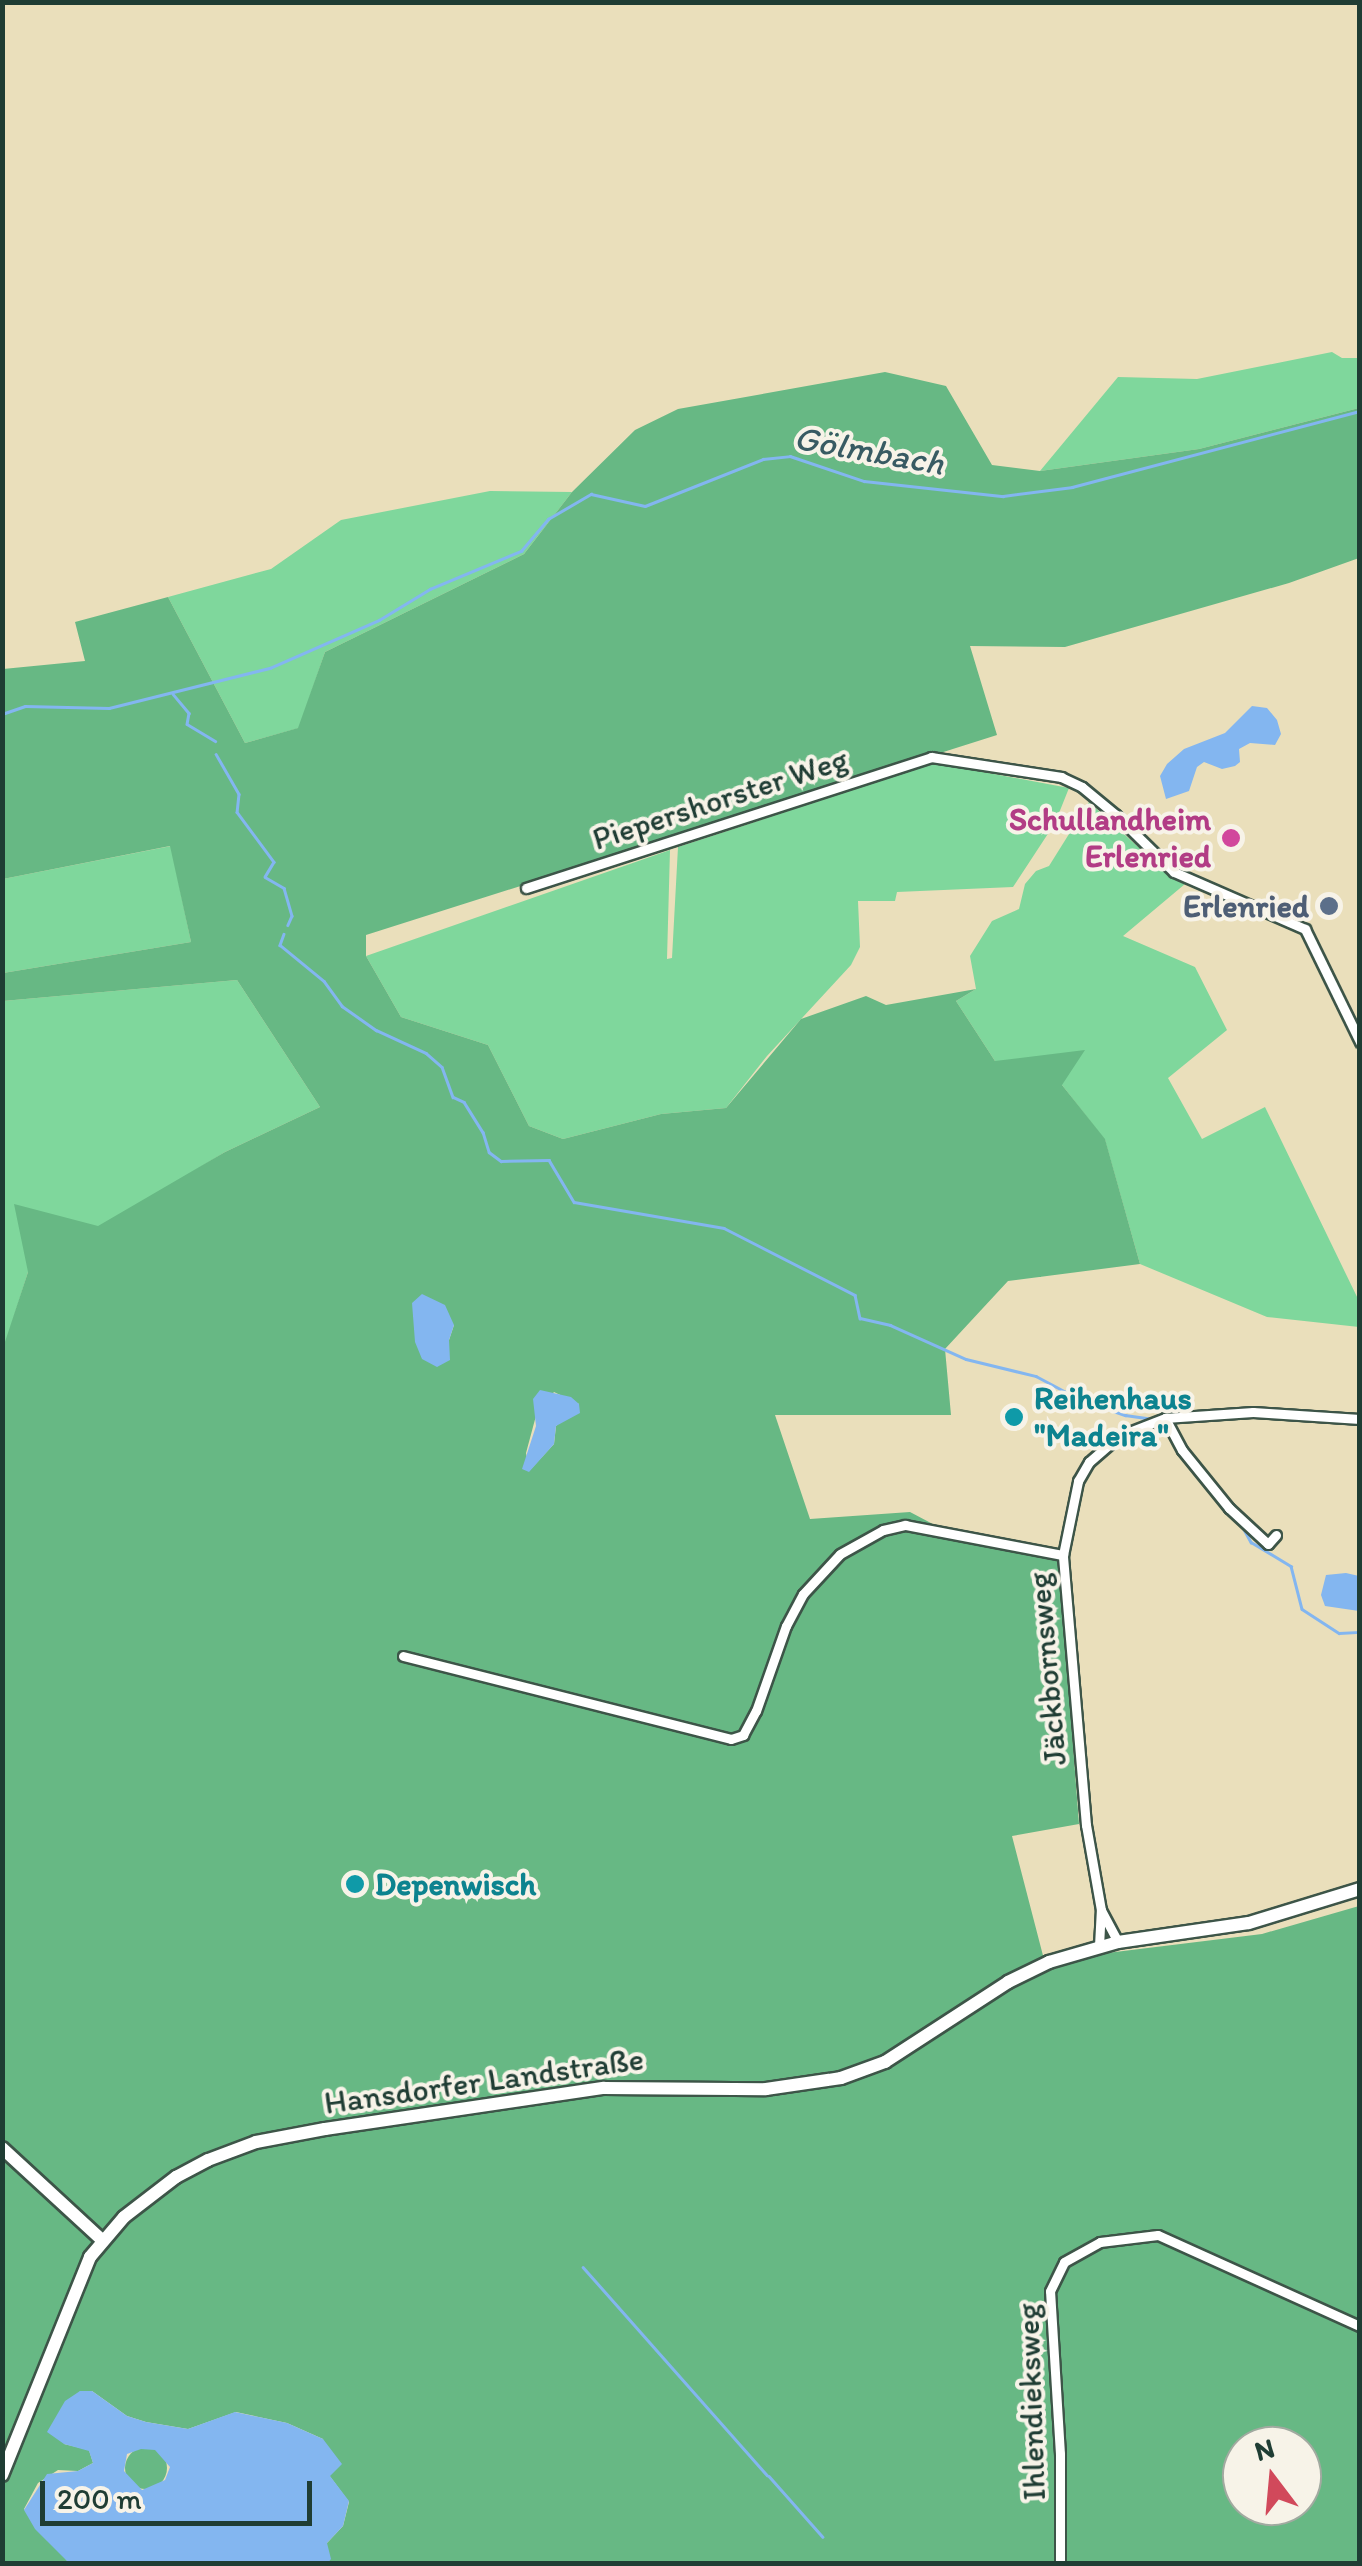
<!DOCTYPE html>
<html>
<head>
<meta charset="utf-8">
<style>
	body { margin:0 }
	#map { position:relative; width:1362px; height:2566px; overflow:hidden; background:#eadfbb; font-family:Itim,sans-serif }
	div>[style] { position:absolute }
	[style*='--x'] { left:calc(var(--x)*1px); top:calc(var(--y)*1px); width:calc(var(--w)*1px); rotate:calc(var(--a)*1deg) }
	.green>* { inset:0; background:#7fd79c }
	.forest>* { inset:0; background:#67b884 }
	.round { border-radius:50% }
	.water>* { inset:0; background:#83b6f0 }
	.stream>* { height:2.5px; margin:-1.25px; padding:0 1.25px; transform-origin:1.25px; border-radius:1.25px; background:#83b6f0 }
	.roads { filter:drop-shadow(2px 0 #3d5548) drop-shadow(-2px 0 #3d5548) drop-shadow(0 2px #3d5548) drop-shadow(0 -2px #3d5548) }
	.street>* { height:9px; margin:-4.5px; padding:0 4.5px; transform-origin:4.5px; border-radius:4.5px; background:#fff }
	.secondary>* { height:12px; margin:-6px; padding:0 6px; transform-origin:6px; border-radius:6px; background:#fff }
	.dots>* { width:28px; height:28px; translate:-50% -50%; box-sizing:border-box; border:5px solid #f7f3e8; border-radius:50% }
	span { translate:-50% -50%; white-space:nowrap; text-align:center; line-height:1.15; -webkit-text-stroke:8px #f7f3e8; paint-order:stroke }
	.street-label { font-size:32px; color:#1f3d34 }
	.hotel-label { font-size:32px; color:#b23c85; font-weight:700 }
	.right { translate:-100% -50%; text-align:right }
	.service-label { font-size:32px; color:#4e5e75; font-weight:700 }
	.culture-label { font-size:32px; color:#0d838f; font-weight:700 }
	.left { translate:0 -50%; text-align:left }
	.water-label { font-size:35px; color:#385b63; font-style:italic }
	.frame { position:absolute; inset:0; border:5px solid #1f3d34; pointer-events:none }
	.north { position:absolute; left:1222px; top:2426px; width:100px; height:100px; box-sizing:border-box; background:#f7f3e8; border:2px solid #a1aaa0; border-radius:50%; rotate:344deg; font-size:28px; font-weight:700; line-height:40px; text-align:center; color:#1f3d34 }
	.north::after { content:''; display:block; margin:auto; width:35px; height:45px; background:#d1495b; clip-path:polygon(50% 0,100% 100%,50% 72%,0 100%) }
	.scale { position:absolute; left:40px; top:2481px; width:272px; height:45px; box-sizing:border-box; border:5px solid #1f3d34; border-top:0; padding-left:12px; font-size:30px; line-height:35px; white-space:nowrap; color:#1f3d34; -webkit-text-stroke:8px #f7f3e8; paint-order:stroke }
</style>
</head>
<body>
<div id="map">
	<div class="green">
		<i style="clip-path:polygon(1332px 352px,1342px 358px,1359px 358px,1359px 408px,1199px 449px,1040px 471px,1118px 377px,1197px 379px)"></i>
		<i style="clip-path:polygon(490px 491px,572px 492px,524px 554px,325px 652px,299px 728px,245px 743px,168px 597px,271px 569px,341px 520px)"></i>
		<i style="clip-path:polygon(935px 763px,1069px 788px,1055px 823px,1013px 887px,897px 892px,895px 901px,858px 901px,860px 947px,851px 965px,767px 1056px,726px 1108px,661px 1114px,563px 1139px,529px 1126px,488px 1045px,401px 1017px,366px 956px,670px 850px,667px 959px,672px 958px,678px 847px)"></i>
		<i style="clip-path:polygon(1089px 802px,1172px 878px,1185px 884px,1123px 936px,1195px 967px,1227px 1030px,1168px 1078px,1202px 1139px,1265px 1107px,1359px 1301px,1359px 1327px,1267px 1317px,1140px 1264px,1105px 1140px,1062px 1085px,995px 1061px,956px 1001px,976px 989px,970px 956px,992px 921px,1019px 909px,1025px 884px,1036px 871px,1049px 866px)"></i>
		<i style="clip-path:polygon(171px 846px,191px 942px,3px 973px,3px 879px)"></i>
		<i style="clip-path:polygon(237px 980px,320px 1107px,225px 1152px,28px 1272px,3px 1351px,3px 1001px)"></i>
	</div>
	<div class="forest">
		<i style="clip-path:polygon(evenodd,885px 372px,946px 386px,992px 465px,1040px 471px,1199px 449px,1359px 408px,1359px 558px,1289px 583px,1065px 647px,970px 646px,997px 735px,366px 935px,366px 956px,401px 1017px,488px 1045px,529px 1126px,563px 1139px,661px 1114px,726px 1108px,801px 1019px,866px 996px,886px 1005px,976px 989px,956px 1001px,995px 1061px,1085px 1050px,1062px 1085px,1105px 1139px,1140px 1264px,1008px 1281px,945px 1349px,951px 1415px,775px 1415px,810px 1519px,910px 1512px,965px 1541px,1059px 1560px,1079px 1824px,1012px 1836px,1047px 1971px,1107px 1953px,1262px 1934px,1359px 1906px,1359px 2563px,327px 2563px,327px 2543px,343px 2526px,349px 2502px,329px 2475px,323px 2439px,287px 2423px,236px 2412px,188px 2429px,146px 2422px,127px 2416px,92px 2391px,80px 2391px,64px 2444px,89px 2450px,93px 2463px,78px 2471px,58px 2470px,38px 2483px,24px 2509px,69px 2563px,3px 2563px,2px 1351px,28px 1272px,14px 1204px,98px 1226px,225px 1152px,320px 1107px,237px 980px,3px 1001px,3px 973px,191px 942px,170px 846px,3px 879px,3px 669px,85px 661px,75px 622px,168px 597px,245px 743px,298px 728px,325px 652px,524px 554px,572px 492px,635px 430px,678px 409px,885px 372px,416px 1323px,454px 1325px,449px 1340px,415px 1342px,416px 1323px,885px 372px,554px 1392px,579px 1404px,556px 1426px,554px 1444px,529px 1471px,526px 1453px,537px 1412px,554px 1392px,885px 372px,1242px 2446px,1302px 2446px,1302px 2506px,1242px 2506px,1242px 2446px)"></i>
		<i class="round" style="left:125px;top:2447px;width:42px;height:42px"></i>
	</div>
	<div class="water">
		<i style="clip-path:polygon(1252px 706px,1267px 708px,1277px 720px,1281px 734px,1275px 745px,1250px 743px,1239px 749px,1240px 762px,1235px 766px,1222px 769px,1204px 762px,1197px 767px,1189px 791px,1166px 799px,1160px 776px,1167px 764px,1184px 749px,1225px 733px)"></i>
		<i style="clip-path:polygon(422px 1294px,445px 1305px,454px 1325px,449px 1340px,450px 1360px,437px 1367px,422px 1359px,415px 1342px,412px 1303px)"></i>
		<i style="clip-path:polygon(540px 1390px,571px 1397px,579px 1404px,580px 1413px,556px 1426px,554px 1444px,529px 1472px,522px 1469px,536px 1426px,533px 1399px)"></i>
		<i style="clip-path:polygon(1346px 1573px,1359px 1576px,1359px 1611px,1325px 1606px,1321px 1595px,1326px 1575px)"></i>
		<i style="clip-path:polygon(evenodd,80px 2391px,92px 2391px,127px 2416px,146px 2422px,188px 2429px,235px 2412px,287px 2423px,323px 2439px,342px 2464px,330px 2476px,349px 2501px,343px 2526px,327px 2543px,331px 2559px,327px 2564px,69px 2563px,35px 2529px,24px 2510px,47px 2474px,78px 2471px,93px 2463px,89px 2451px,64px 2444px,47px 2432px,65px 2401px,80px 2391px,141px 2449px,155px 2450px,170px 2467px,165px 2480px,142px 2490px,124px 2471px,127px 2454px,141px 2449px)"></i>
	</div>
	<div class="stream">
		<i style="--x:173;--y:694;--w:25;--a:50"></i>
		<i style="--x:189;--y:713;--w:11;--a:100"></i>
		<i style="--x:187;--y:724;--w:33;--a:31"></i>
		<i style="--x:2;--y:714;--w:24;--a:-19"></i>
		<i style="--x:25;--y:706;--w:84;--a:1.4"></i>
		<i style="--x:109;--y:708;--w:166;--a:-14"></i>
		<i style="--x:270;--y:668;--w:119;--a:-23.8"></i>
		<i style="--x:379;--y:620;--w:60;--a:-31.3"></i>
		<i style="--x:430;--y:589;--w:99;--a:-22.7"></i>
		<i style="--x:521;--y:551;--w:42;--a:-49.8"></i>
		<i style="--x:548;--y:519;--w:50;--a:-30.2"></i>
		<i style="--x:591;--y:494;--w:55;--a:12.5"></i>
		<i style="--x:645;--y:506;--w:127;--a:-21.7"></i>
		<i style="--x:763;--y:459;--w:27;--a:-6"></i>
		<i style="--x:790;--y:456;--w:78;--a:18.7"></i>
		<i style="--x:864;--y:481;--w:140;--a:6.2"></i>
		<i style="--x:1003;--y:496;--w:70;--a:-7.4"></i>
		<i style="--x:1072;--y:487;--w:298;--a:-14.8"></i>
		<i style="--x:216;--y:754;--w:46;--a:60.1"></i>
		<i style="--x:239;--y:794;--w:18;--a:96"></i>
		<i style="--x:237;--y:812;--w:62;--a:53.5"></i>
		<i style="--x:274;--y:862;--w:17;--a:121"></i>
		<i style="--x:265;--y:877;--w:22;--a:30"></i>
		<i style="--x:284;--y:888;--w:29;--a:74"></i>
		<i style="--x:292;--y:916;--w:10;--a:114"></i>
		<i style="--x:284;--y:934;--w:12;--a:110"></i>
		<i style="--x:280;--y:945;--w:57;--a:39.3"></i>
		<i style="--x:324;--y:981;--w:31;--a:54"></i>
		<i style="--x:342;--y:1006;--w:42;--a:35.2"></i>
		<i style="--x:376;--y:1030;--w:55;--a:24.7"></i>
		<i style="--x:426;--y:1053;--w:21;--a:41"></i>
		<i style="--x:442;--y:1067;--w:32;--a:70"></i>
		<i style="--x:453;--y:1097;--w:12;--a:24"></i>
		<i style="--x:464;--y:1102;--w:36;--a:58"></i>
		<i style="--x:483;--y:1132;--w:21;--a:73"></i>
		<i style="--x:489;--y:1152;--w:15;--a:37"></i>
		<i style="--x:501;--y:1161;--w:48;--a:-1.2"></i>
		<i style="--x:549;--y:1160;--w:49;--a:59.2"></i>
		<i style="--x:574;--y:1202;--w:152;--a:9.8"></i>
		<i style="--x:724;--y:1228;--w:147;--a:27.1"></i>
		<i style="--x:855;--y:1295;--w:24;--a:78"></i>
		<i style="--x:860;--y:1318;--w:31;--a:13"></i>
		<i style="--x:890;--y:1325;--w:83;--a:24.1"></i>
		<i style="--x:966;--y:1359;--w:72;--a:13.7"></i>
		<i style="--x:1036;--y:1376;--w:49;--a:28.1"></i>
		<i style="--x:1079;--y:1399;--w:49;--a:19.2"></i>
		<i style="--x:1125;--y:1415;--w:28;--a:8"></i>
		<i style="--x:1241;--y:1524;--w:21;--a:61"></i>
		<i style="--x:1251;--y:1542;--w:47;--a:31"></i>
		<i style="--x:1291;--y:1566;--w:44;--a:75.7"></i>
		<i style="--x:1302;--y:1609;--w:44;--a:33"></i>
		<i style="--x:1339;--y:1633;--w:21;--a:-3"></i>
		<i style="--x:583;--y:2267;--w:278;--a:48.5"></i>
		<i style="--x:769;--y:2476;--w:81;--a:48.5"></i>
	</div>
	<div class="roads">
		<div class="street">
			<i style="--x:526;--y:888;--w:426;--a:-17.9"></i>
			<i style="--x:931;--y:757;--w:132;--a:8.7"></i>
			<i style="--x:1061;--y:777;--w:23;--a:25"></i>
			<i style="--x:1082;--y:787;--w:44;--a:39.5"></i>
			<i style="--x:1116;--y:815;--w:81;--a:44.5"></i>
			<i style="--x:1174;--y:872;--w:143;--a:23.5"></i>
			<i style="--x:1305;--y:929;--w:126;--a:64"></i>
			<i style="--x:1165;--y:1418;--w:36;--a:62"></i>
			<i style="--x:1182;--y:1450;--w:75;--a:51"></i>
			<i style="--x:1229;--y:1508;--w:53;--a:42.7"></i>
			<i style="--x:1268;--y:1544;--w:12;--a:-48"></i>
			<i style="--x:403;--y:1656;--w:338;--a:14.2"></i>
			<i style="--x:731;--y:1739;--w:13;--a:-18"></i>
			<i style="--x:743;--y:1735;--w:27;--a:-62"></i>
			<i style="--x:756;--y:1711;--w:90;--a:-70.6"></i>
			<i style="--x:786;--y:1626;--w:36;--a:-62"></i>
			<i style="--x:803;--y:1594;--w:54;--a:-47.2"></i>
			<i style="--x:840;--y:1554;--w:49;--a:-29.2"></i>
			<i style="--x:883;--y:1530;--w:23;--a:-13"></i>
			<i style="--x:905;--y:1525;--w:161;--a:10.8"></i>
			<i style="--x:1101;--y:1910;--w:36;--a:62"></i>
			<i style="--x:1099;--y:1946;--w:36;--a:-87"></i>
			<i style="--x:1101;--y:1910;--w:86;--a:-100"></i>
			<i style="--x:1086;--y:1825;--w:271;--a:-94.9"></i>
			<i style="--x:1063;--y:1555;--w:76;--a:-78.5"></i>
			<i style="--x:1078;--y:1481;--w:22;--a:-60"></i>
			<i style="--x:1089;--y:1462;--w:40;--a:-41"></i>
			<i style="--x:1119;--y:1436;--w:49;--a:-21.4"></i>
			<i style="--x:1165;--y:1418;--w:88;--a:-3.9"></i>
			<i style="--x:1253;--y:1412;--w:107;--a:3.7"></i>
			<i style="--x:1060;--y:2564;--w:110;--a:-90"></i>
			<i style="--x:1060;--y:2454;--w:163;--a:-93.5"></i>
			<i style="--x:1050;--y:2291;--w:32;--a:-64"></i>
			<i style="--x:1064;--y:2262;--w:41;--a:-29.1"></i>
			<i style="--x:1100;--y:2242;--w:58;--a:-6.9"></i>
			<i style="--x:1158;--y:2235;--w:222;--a:24.3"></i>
		</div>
		<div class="secondary">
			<i style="--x:2;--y:2148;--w:136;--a:42.6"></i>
			<i style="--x:2;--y:2475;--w:235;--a:-68"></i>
			<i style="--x:90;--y:2257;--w:52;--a:-49.6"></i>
			<i style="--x:124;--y:2217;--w:66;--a:-37.6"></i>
			<i style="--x:176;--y:2177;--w:36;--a:-28"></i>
			<i style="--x:208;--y:2160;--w:51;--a:-20.6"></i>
			<i style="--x:256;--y:2142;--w:70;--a:-10.7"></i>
			<i style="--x:325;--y:2129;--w:282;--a:-8.4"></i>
			<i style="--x:604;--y:2088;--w:162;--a:0.4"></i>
			<i style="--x:766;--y:2089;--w:76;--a:-8.3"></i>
			<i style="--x:841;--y:2078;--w:47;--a:-20"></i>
			<i style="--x:885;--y:2062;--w:147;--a:-33"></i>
			<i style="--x:1008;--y:1982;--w:46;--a:-26"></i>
			<i style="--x:1049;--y:1962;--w:72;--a:-16.2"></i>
			<i style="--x:1118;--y:1942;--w:132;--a:-8.3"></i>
			<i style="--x:1249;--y:1923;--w:116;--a:-17"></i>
		</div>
	</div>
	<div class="dots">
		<i style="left:1231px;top:838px;background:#d1479c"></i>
		<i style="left:1329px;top:906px;background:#5c6f8a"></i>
		<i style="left:1014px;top:1417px;background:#0f9aa8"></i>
		<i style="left:355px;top:1884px;background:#0f9aa8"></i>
	</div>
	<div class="street-label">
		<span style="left:720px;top:799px;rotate:-18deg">Piepershorster Weg</span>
		<span style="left:1047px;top:1669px;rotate:-95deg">Jäckbornsweg</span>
		<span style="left:484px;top:2081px;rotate:-8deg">Hansdorfer Landstraße</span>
		<span style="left:1031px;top:2402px;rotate:-92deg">Ihlendieksweg</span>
	</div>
	<div class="hotel-label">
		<span class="right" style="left:1211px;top:838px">Schullandheim<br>Erlenried</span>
	</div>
	<div class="service-label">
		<span class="right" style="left:1309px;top:906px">Erlenried</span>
	</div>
	<div class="culture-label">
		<span class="left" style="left:1034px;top:1417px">Reihenhaus<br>"Madeira"</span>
		<span class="left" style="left:375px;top:1884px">Depenwisch</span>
	</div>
	<div class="water-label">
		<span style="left:869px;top:450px;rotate:10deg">Gölmbach</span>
	</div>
	<div class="frame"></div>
	<div class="north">N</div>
	<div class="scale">200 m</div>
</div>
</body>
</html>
